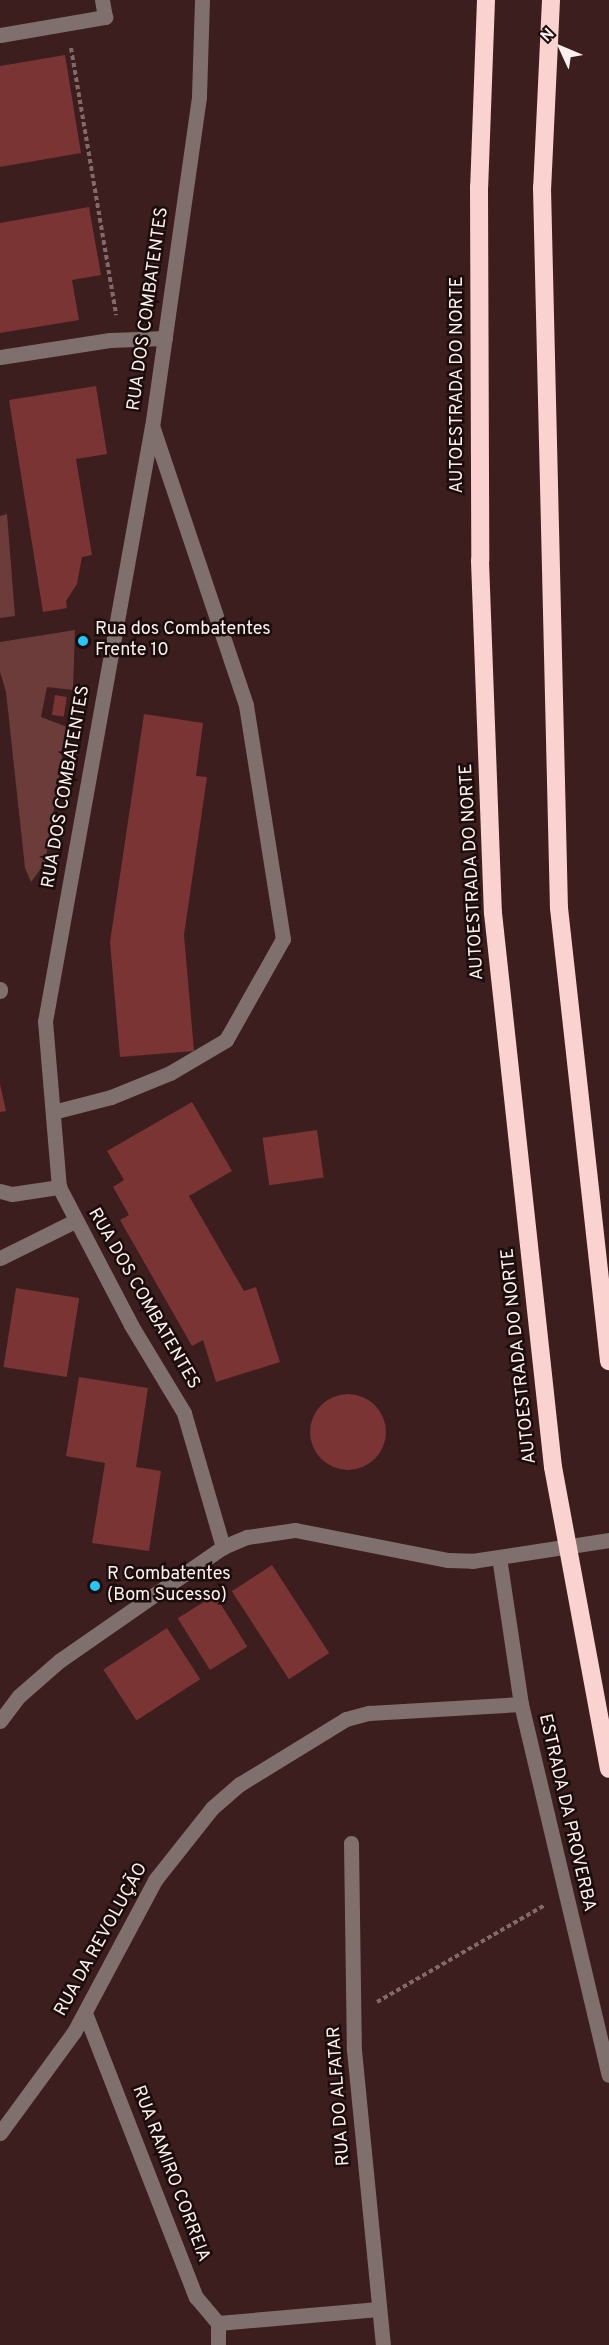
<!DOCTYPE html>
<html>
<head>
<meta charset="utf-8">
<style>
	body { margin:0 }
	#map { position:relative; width:609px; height:2345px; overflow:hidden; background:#3b1e1d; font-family:Overpass,sans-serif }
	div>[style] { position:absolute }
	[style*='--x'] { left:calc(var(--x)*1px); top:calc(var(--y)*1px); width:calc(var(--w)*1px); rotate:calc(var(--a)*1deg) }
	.green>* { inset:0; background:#6c3c3a }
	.building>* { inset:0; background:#7a3433; transform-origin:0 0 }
	.round { border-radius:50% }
	.path>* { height:4px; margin-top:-2px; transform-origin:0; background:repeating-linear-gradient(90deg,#816a69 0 4.5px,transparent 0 7.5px) }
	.minor>* { height:15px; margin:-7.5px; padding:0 7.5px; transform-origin:7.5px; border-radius:7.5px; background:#7f6f6d }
	.highway>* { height:18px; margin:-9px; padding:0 9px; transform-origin:9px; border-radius:9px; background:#fad2cf }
	.highway-bridge>* { height:18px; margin:-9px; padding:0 9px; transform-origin:9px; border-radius:9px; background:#fad2cf }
	.dots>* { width:16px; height:16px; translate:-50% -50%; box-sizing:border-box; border:3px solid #1a0d0c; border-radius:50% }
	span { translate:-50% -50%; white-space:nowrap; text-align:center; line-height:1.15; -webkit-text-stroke:5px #1a0d0c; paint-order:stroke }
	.street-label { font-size:18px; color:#fdf1f0 }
	.poi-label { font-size:18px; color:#fdf1f0 }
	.left { translate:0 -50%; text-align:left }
	.north { position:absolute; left:531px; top:18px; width:60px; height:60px; -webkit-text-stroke:4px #1a0d0c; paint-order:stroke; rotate:314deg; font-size:16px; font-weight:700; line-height:24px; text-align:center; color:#fdf1f0 }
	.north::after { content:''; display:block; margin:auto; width:21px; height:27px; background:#fdf1f0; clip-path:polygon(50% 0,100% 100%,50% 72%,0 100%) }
</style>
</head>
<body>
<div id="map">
	<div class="green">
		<i style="clip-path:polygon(7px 514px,15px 616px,0 618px,0 516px)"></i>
		<i style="clip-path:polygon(75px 630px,73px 690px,47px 687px,41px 717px,67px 727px,45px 863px,31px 882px,25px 868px,6px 692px,0 672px,0 642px)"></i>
	</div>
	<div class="building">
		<i style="clip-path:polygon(65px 55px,81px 153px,0 167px,0 66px)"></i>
		<i style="clip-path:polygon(89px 207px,101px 275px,72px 280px,79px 320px,0 333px,0 223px)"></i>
		<i style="clip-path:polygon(96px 386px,107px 454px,76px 459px,92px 555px,82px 557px,77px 584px,66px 601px,67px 608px,43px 612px,9px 400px)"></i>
		<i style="left:55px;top:695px;width:12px;height:20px;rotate:9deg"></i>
		<i style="clip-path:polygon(144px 714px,203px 723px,196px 776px,207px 777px,184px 935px,194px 1051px,120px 1057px,110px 942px)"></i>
		<i style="clip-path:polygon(0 1084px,6px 1111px,0 1112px)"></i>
		<i style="clip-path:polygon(192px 1102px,232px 1171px,189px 1196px,244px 1291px,256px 1287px,280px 1362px,216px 1382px,203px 1340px,192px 1346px,120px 1220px,129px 1215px,113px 1187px,124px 1180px,107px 1151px)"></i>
		<i style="left:317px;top:1130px;width:48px;height:55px;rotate:82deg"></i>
		<i style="left:16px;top:1288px;width:64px;height:80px;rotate:9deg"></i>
		<i style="clip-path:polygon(79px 1377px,148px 1388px,136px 1467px,161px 1471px,149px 1551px,92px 1543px,105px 1463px,66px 1456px)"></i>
		<i class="round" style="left:310px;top:1394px;width:76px;height:76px"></i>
		<i style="left:272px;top:1565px;width:105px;height:48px;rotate:57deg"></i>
		<i style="left:215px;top:1595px;width:61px;height:44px;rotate:58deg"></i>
		<i style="left:167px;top:1628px;width:61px;height:76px;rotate:57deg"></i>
	</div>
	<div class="path">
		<i style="--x:71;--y:48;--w:271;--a:80.4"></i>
		<i style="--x:377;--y:2002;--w:194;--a:-30"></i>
	</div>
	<div class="minor">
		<i style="--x:202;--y:0;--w:97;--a:91.8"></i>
		<i style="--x:199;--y:97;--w:332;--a:98.1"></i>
		<i style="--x:152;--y:426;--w:605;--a:100.19"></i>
		<i style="--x:45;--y:1021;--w:167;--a:85.2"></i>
		<i style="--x:59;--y:1187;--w:156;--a:62.4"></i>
		<i style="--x:131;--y:1325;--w:103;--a:58.9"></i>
		<i style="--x:184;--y:1413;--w:140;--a:73.8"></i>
		<i style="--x:0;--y:35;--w:107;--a:-9.7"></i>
		<i style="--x:105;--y:17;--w:17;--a:-100"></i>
		<i style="--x:0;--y:357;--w:111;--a:-8.8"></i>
		<i style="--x:110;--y:340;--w:55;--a:-2.1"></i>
		<i style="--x:0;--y:989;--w:2;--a:90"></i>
		<i style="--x:53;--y:1112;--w:60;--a:-14.5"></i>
		<i style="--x:111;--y:1097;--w:64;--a:-22.1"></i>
		<i style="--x:170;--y:1073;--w:65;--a:-30.5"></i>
		<i style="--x:226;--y:1040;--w:116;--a:-60.6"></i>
		<i style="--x:283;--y:939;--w:237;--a:-99"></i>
		<i style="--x:246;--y:705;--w:292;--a:-108.6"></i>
		<i style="--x:0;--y:1191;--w:12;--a:14"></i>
		<i style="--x:12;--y:1194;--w:48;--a:-8.5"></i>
		<i style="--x:0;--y:1258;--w:84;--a:-26.3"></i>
		<i style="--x:499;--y:1557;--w:149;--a:81.5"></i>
		<i style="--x:521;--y:1704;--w:381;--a:76.7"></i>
		<i style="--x:0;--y:1721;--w:31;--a:-53"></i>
		<i style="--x:19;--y:1696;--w:53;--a:-41.2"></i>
		<i style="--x:59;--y:1661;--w:200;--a:-34.8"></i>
		<i style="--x:223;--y:1547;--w:26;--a:-23"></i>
		<i style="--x:247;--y:1537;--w:49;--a:-8.3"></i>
		<i style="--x:295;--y:1530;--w:156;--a:11.1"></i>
		<i style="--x:448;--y:1560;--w:24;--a:2"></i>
		<i style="--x:472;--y:1561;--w:139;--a:-8.7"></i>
		<i style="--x:351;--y:1843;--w:207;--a:89.2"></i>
		<i style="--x:354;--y:2050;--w:296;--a:84.4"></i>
		<i style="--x:85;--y:2013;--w:305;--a:68.7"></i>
		<i style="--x:196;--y:2297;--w:34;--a:50"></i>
		<i style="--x:218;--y:2323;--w:22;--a:90"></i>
		<i style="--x:0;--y:2133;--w:125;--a:-53.8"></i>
		<i style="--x:74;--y:2032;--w:172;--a:-61.9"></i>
		<i style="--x:155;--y:1880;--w:92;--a:-51.6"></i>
		<i style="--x:212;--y:1808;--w:37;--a:-41"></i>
		<i style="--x:240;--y:1784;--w:124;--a:-31.5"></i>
		<i style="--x:346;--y:1719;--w:24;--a:-15"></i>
		<i style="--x:369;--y:1713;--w:152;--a:-3.4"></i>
		<i style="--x:218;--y:2323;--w:161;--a:-5"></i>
	</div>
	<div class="highway">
		<i style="--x:486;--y:0;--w:187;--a:92.1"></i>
		<i style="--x:479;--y:187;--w:374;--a:89.8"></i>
		<i style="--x:480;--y:561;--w:352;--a:87.9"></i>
		<i style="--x:493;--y:913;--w:557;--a:83.82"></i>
		<i style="--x:551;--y:0;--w:188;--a:92.7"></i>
		<i style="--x:542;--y:188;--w:720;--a:88.65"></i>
		<i style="--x:559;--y:908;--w:456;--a:83.7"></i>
	</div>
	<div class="highway-bridge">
		<i style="--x:553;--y:1467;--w:307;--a:79.5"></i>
	</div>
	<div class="dots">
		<i style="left:83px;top:641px;background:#23c9fe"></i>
		<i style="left:95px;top:1586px;background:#23c9fe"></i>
	</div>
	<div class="street-label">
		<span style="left:149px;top:309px;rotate:-82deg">RUA DOS COMBATENTES</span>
		<span style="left:458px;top:385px;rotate:-90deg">AUTOESTRADA DO NORTE</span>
		<span style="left:67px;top:787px;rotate:-80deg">RUA DOS COMBATENTES</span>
		<span style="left:473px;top:872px;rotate:-93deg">AUTOESTRADA DO NORTE</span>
		<span style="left:143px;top:1299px;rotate:60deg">RUA DOS COMBATENTES</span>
		<span style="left:520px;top:1356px;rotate:-96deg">AUTOESTRADA DO NORTE</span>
		<span style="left:566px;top:1813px;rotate:77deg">ESTRADA DA PROVERBA</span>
		<span style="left:102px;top:1940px;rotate:-61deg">RUA DA REVOLUÇÃO</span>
		<span style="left:340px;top:2096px;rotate:-94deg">RUA DO ALFATAR</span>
		<span style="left:170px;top:2174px;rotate:69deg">RUA RAMIRO CORREIA</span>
	</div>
	<div class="poi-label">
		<span class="left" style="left:95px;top:641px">Rua dos Combatentes<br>Frente 10</span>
		<span class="left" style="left:107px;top:1586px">R Combatentes<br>(Bom Sucesso)</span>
	</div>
	<div class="north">N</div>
</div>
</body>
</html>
